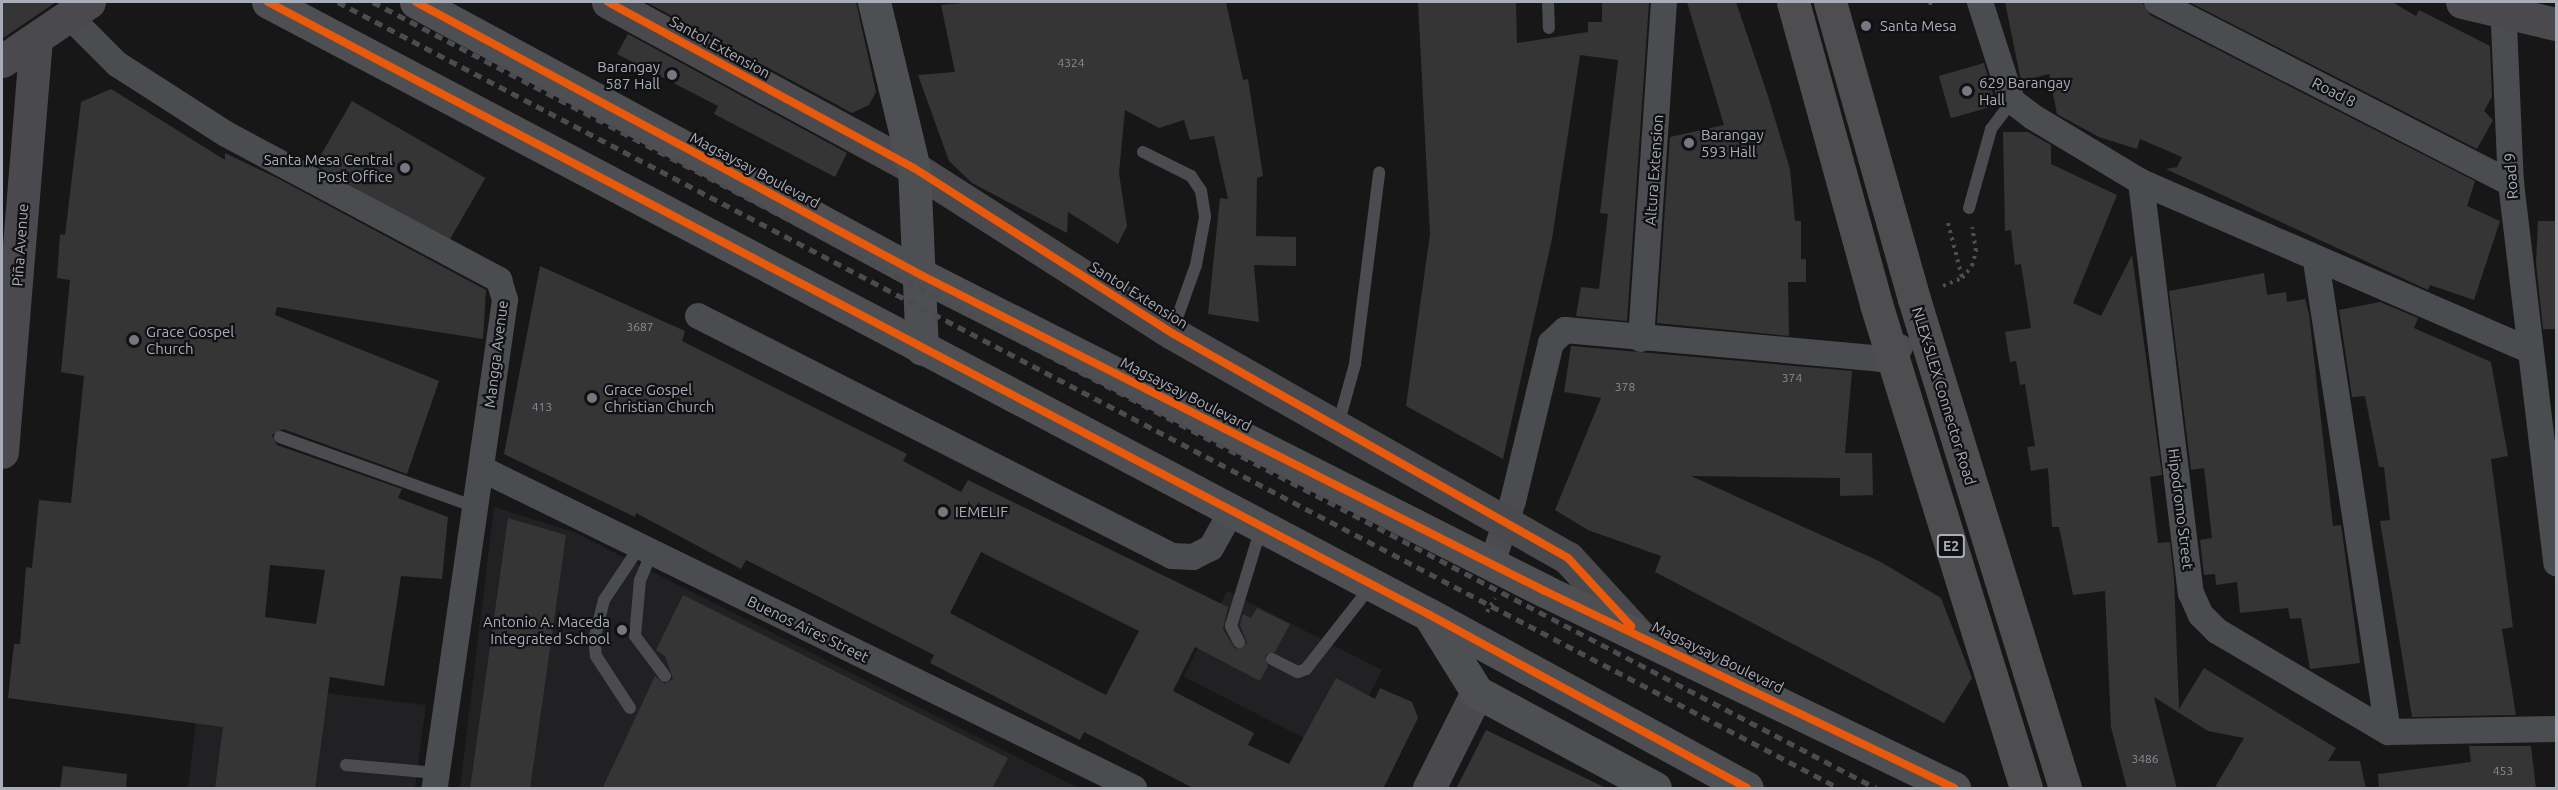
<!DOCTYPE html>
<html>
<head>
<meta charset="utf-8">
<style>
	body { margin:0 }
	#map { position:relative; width:2558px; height:790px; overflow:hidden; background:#171717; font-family:Ubuntu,sans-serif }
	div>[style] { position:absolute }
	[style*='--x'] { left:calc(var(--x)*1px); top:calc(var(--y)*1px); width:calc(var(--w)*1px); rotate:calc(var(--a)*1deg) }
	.built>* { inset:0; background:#212123; transform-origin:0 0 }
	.building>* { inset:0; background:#353536; transform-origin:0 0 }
	.path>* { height:4px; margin-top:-2px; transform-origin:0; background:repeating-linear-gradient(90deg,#4d4e52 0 3px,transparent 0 7.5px) }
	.lane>* { height:12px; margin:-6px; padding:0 6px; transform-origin:6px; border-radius:6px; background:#4b4c50 }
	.street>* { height:26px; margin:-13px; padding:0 13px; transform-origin:13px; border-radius:13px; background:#4b4c50 }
	.secondary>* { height:33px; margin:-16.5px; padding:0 16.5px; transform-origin:16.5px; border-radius:16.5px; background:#4a4a4e }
	.primary>* { height:33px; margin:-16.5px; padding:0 16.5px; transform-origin:16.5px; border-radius:16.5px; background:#4d4f52 }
	.highway>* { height:33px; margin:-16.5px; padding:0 16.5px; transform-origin:16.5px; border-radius:16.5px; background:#4e4e51 }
	.rail>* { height:4.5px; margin-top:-2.25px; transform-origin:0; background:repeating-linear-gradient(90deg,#4b4c4f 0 8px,transparent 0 14px) }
	.cycleway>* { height:8px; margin:-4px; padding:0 4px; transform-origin:4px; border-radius:4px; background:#e8590c }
	.dots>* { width:16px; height:16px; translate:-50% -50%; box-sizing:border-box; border:3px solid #111113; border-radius:50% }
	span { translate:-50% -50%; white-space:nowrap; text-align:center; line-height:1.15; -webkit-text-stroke:4.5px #111113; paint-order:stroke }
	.number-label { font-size:12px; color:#8b8f98 }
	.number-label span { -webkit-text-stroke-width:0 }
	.shield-label span { padding:2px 4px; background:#111113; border:2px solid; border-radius:4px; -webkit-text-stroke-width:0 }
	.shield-label { font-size:14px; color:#a8adb8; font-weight:700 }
	.poi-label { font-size:15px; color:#a8adb8 }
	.left { translate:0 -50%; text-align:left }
	.right { translate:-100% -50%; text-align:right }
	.street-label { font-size:15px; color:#a8adb8 }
	.frame { position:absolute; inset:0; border:3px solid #a8adb8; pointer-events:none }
</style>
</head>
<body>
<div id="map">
	<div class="built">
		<i style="clip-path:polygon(494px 507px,574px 532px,1078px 788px,460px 788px)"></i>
		<i style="left:1227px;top:591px;width:174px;height:96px;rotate:27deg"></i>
		<i style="clip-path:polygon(201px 678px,426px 705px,415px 788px,188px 788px)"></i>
	</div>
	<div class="building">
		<i style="clip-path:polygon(2px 2px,56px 2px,2px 39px)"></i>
		<i style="clip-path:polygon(646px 2px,856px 2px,876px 92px,869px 105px,852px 113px)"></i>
		<i style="clip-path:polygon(973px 2px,1226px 2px,1243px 80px,1248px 79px,1263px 176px,1257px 178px,1256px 236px,1296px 237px,1296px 266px,1254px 265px,1259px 322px,1208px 314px,1220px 198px,1228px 199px,1214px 136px,1190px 140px,1184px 120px,1159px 128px,1125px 110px,1119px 173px,1127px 226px,1118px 244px,1068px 212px,1067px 233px,972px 183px,949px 161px,918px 75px,955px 72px,941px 5px)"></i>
		<i style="clip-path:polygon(1418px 2px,1516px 2px,1517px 43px,1588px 32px,1588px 22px,1602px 22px,1602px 2px,1649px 2px,1627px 321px,1576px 316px,1581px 287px,1599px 289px,1608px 214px,1600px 213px,1618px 60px,1580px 55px,1552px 239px,1503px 459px,1406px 406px,1430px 234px)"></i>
		<i style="clip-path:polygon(1687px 2px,1736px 2px,1768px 96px,1790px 169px,1795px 221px,1801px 221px,1801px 259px,1806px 259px,1806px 282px,1788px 282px,1789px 336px,1657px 323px,1670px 137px,1724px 125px)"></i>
		<i style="clip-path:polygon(2005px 2px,2142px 2px,2150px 15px,2475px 181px,2467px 206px,2500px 221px,2474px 300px,2430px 285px,2428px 290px,2166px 169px,2177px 167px,2182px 157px,2140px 139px,2137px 149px,2099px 137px,2057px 114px,2049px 74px,2021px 81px)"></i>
		<i style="clip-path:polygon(2189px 2px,2392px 2px,2416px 16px,2419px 10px,2490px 46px,2492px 97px,2484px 111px,2493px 120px,2477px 149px)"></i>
		<i style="clip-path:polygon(628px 34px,847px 153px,835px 177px,714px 114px,718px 106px,617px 54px)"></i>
		<i style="left:1984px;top:63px;width:44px;height:47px;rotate:74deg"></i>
		<i style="clip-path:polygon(evenodd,111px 89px,225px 160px,225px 153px,279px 179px,486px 290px,483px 339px,277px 307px,275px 315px,439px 381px,407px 474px,283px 429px,272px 435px,277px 445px,402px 489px,398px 498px,448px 517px,442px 579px,401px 576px,384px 686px,330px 677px,315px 789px,215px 789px,223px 727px,8px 698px,14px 644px,20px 644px,26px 567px,32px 568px,39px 500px,71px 503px,84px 376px,61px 372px,70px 280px,57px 278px,60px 234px,65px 235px,81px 102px,111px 89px,270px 565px,325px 570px,316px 624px,265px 617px,270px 565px)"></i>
		<i style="left:352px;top:101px;width:154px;height:74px;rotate:30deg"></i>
		<i style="clip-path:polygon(2003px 132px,2028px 132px,2051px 145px,2051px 164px,2117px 195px,2073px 303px,2101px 316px,2132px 255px,2162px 475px,2150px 477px,2158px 543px,2170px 542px,2174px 578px,2179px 709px,2204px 668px,2336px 748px,2328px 761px,2360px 761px,2366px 789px,2214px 789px,2244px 738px,2208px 731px,2154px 697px,2177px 789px,2127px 789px,2111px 727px,2105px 591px,2073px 595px,2059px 527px,2052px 527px,2048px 468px,2031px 471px,2027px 447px,2035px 446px,2025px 384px,2020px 385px,2016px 361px,2010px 362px,2005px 332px,2031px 328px,2021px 264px,2015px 265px,2011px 230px,2005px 231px)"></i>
		<i style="clip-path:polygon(2538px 221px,2556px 221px,2556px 329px,2543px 329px,2536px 263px)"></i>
		<i style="clip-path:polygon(evenodd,540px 266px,685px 331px,682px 341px,907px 454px,903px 461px,961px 492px,968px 480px,1228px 607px,1223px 629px,1235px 649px,1247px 643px,1240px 625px,1243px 614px,1251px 618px,1257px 608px,1290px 624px,1275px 652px,1265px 655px,1268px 666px,1260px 681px,1195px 647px,1173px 691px,1254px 733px,1248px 745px,1289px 764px,1336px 678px,1375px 699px,1380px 688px,1412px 702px,1418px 718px,1383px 789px,1195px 789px,1084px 732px,1080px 740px,930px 663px,934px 655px,746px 560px,741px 569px,636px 513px,635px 517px,504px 454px,540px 266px,981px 552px,1139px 631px,1106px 695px,950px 613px,981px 552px)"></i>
		<i style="clip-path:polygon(2264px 273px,2267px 295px,2286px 292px,2287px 302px,2305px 299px,2309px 314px,2333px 526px,2341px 525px,2360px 663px,2310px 669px,2301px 618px,2290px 619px,2288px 608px,2240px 613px,2237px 582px,2216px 585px,2215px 574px,2204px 575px,2200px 540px,2212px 538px,2204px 468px,2191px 470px,2169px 291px)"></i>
		<i style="clip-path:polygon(2380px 302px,2418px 318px,2414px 328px,2491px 362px,2508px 456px,2491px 459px,2513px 627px,2502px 629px,2516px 715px,2412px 717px,2380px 521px,2390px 520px,2384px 467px,2379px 467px,2365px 396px,2352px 397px,2339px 310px)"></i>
		<i style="clip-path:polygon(1571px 346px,1852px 371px,1845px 453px,1872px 453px,1873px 495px,1840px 496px,1840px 478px,1691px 476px,1881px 562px,1941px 598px,1972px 678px,1944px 723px,1655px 572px,1661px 556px,1588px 530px,1555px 510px,1601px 398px,1564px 392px)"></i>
		<i style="clip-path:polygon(508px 518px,566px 535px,545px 684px,530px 789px,470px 789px)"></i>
		<i style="clip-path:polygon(683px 595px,1008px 758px,992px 789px,602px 789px,655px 676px,665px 684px,673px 679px,665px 656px,656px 650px)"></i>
		<i style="clip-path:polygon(1486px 730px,1608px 789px,1456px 789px)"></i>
		<i style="clip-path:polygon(2469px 746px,2531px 746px,2536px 789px,2379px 789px,2378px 774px,2471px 762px)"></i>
		<i style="clip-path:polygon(63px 766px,127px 774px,126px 789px,60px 789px)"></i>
	</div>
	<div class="path">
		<i style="--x:1930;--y:2;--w:4;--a:76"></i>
		<i style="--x:1948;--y:223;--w:56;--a:75.5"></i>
		<i style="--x:1943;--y:286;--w:21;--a:-23"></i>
		<i style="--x:1962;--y:278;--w:16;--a:-50"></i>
		<i style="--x:1972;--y:266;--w:16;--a:-75"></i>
		<i style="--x:1976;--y:251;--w:24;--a:-99"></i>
		<i style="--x:1487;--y:612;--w:16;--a:-60"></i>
	</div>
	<div class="lane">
		<i style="--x:1548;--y:2;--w:26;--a:88"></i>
		<i style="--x:1143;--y:152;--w:54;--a:26.6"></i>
		<i style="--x:1191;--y:176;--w:18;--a:56"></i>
		<i style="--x:1201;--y:191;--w:26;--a:81"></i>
		<i style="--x:1205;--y:217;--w:49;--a:100.6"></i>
		<i style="--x:1196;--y:265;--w:71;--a:109.7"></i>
		<i style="--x:1969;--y:208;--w:82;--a:-74.4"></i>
		<i style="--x:1991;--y:129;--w:35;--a:-53"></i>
		<i style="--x:1338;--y:425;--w:63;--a:-74.4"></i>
		<i style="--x:1355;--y:364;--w:193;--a:-82.8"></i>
		<i style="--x:280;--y:437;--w:208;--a:19.7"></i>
		<i style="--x:652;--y:552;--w:30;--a:113"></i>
		<i style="--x:640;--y:580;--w:56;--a:95.1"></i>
		<i style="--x:635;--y:636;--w:50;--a:53.1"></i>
		<i style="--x:1239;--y:642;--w:18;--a:-117"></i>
		<i style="--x:1231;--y:626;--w:102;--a:-73"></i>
		<i style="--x:1272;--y:659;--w:29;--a:27"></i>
		<i style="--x:1298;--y:672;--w:9;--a:-21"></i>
		<i style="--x:1306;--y:669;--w:105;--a:-51.9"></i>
		<i style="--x:630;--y:708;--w:62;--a:-123.2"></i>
		<i style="--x:596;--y:656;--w:16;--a:-97"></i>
		<i style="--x:594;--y:640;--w:41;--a:-76"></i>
		<i style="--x:604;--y:600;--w:65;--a:-56.3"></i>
		<i style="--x:346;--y:765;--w:91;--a:5"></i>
	</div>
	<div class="street">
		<i style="--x:1980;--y:2;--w:104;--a:72.1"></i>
		<i style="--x:2012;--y:101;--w:26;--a:37"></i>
		<i style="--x:2033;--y:117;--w:126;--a:31"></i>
		<i style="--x:2141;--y:182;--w:421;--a:23.4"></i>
		<i style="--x:2157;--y:2;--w:398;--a:27.1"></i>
		<i style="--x:2503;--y:2;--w:181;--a:87.5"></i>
		<i style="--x:2511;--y:183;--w:383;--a:83.2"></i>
		<i style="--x:69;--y:16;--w:68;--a:45"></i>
		<i style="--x:117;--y:64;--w:130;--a:32.7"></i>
		<i style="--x:226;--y:134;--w:310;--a:28.1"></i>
		<i style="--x:499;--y:280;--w:21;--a:73"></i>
		<i style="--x:505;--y:300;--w:493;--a:98.2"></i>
		<i style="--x:2141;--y:182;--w:414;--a:83.1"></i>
		<i style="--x:2191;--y:593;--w:24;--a:66"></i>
		<i style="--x:2201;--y:615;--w:23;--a:45"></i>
		<i style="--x:2217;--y:631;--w:199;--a:30.6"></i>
		<i style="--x:2388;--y:732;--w:168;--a:-1"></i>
		<i style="--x:2316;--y:261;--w:476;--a:81.3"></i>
		<i style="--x:698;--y:316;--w:531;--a:26.85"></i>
		<i style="--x:1172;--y:556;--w:21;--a:3"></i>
		<i style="--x:1193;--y:557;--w:20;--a:-27"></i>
		<i style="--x:1211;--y:548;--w:41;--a:-60.9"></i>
		<i style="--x:1641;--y:339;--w:338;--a:-86.1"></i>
		<i style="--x:482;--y:469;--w:726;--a:26.07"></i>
		<i style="--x:1492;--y:563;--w:65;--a:-71.3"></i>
		<i style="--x:1513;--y:501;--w:163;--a:-76.5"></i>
		<i style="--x:1551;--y:343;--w:19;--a:-43"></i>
		<i style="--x:1565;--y:330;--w:317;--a:5.2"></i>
		<i style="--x:1881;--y:359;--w:14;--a:-8"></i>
		<i style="--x:1895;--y:357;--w:11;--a:-63"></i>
	</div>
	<div class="secondary">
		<i style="--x:608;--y:2;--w:348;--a:28.5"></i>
		<i style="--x:914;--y:168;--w:306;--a:32.6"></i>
		<i style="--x:1172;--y:333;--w:455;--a:29.6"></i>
		<i style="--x:1568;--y:558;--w:102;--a:47.4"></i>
		<i style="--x:2462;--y:2;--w:97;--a:13.2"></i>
		<i style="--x:2;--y:61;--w:105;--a:-34.1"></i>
		<i style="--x:2;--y:452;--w:415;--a:-85.3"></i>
		<i style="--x:1429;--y:788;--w:107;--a:-63.4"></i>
	</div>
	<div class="primary">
		<i style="--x:268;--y:2;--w:1312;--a:27.82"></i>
		<i style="--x:1428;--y:614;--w:363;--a:28.6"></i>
		<i style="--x:416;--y:2;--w:574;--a:28.4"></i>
		<i style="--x:921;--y:275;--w:699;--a:26.86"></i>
		<i style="--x:1545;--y:591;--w:454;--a:25.7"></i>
		<i style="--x:874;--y:2;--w:171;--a:76.5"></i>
		<i style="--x:914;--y:168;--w:181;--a:87.5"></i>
		<i style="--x:1429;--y:615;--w:91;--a:58.1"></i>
		<i style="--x:1477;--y:692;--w:202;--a:28.3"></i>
	</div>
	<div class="highway">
		<i style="--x:1793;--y:2;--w:313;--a:74.6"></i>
		<i style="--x:1876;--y:304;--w:507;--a:72.78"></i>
		<i style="--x:1830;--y:2;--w:309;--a:74.2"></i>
		<i style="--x:1914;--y:299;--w:512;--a:72.84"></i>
	</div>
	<div class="rail">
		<i style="--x:338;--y:2;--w:1694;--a:27.64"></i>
		<i style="--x:373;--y:2;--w:1696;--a:27.61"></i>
	</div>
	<div class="cycleway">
		<i style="--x:268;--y:2;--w:1312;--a:27.82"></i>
		<i style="--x:1428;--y:614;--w:363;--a:28.6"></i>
		<i style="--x:416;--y:2;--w:574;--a:28.4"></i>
		<i style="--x:921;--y:275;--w:699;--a:26.86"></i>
		<i style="--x:1545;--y:591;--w:454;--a:25.7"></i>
		<i style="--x:608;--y:2;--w:348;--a:28.5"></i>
		<i style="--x:914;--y:168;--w:306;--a:32.6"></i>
		<i style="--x:1172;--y:333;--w:455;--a:29.6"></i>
		<i style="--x:1568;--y:558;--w:93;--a:47.2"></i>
	</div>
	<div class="dots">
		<i style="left:1866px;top:26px;background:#757880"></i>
		<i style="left:672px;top:75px;background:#757880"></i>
		<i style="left:1967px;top:91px;background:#757880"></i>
		<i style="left:1689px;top:143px;background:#757880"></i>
		<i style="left:405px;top:168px;background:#757880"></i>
		<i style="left:134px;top:340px;background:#757880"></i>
		<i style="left:592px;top:398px;background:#757880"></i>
		<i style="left:943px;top:512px;background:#757880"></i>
		<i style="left:622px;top:630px;background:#757880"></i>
	</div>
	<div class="number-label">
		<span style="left:1071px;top:63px">4324</span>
		<span style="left:640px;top:327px">3687</span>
		<span style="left:1792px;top:378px">374</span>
		<span style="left:1625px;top:387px">378</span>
		<span style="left:542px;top:407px">413</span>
		<span style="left:2145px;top:759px">3486</span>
		<span style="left:2503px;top:771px">453</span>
	</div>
	<div class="shield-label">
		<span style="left:1951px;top:546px">E2</span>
	</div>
	<div class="poi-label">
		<span class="left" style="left:1880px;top:26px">Santa Mesa</span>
		<span class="right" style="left:660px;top:75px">Barangay<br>587 Hall</span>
		<span class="left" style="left:1979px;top:91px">629 Barangay<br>Hall</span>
		<span class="left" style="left:1701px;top:143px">Barangay<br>593 Hall</span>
		<span class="right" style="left:393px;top:168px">Santa Mesa Central<br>Post Office</span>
		<span class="left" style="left:146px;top:340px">Grace Gospel<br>Church</span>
		<span class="left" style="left:604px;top:398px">Grace Gospel<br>Christian Church</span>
		<span class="left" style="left:955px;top:512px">IEMELIF</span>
		<span class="right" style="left:610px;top:630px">Antonio A. Maceda<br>Integrated School</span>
	</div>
	<div class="street-label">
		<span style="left:720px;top:47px;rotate:29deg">Santol Extension</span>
		<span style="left:2334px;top:92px;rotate:27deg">Road 8</span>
		<span style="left:755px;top:170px;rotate:28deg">Magsaysay Boulevard</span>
		<span style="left:1654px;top:170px;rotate:-86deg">Altura Extension</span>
		<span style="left:2511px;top:176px;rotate:-94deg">Road 9</span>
		<span style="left:20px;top:245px;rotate:-86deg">Piña Avenue</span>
		<span style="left:1139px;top:295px;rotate:32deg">Santol Extension</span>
		<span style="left:496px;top:354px;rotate:-83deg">Mangga Avenue</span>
		<span style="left:1186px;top:394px;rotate:27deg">Magsaysay Boulevard</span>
		<span style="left:1944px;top:396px;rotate:73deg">NLEX-SLEX Connector Road</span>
		<span style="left:2181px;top:509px;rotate:83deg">Hipodromo Street</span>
		<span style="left:808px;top:629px;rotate:26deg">Buenos Aires Street</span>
		<span style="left:1718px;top:657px;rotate:26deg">Magsaysay Boulevard</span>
	</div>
	<div class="frame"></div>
</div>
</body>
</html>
